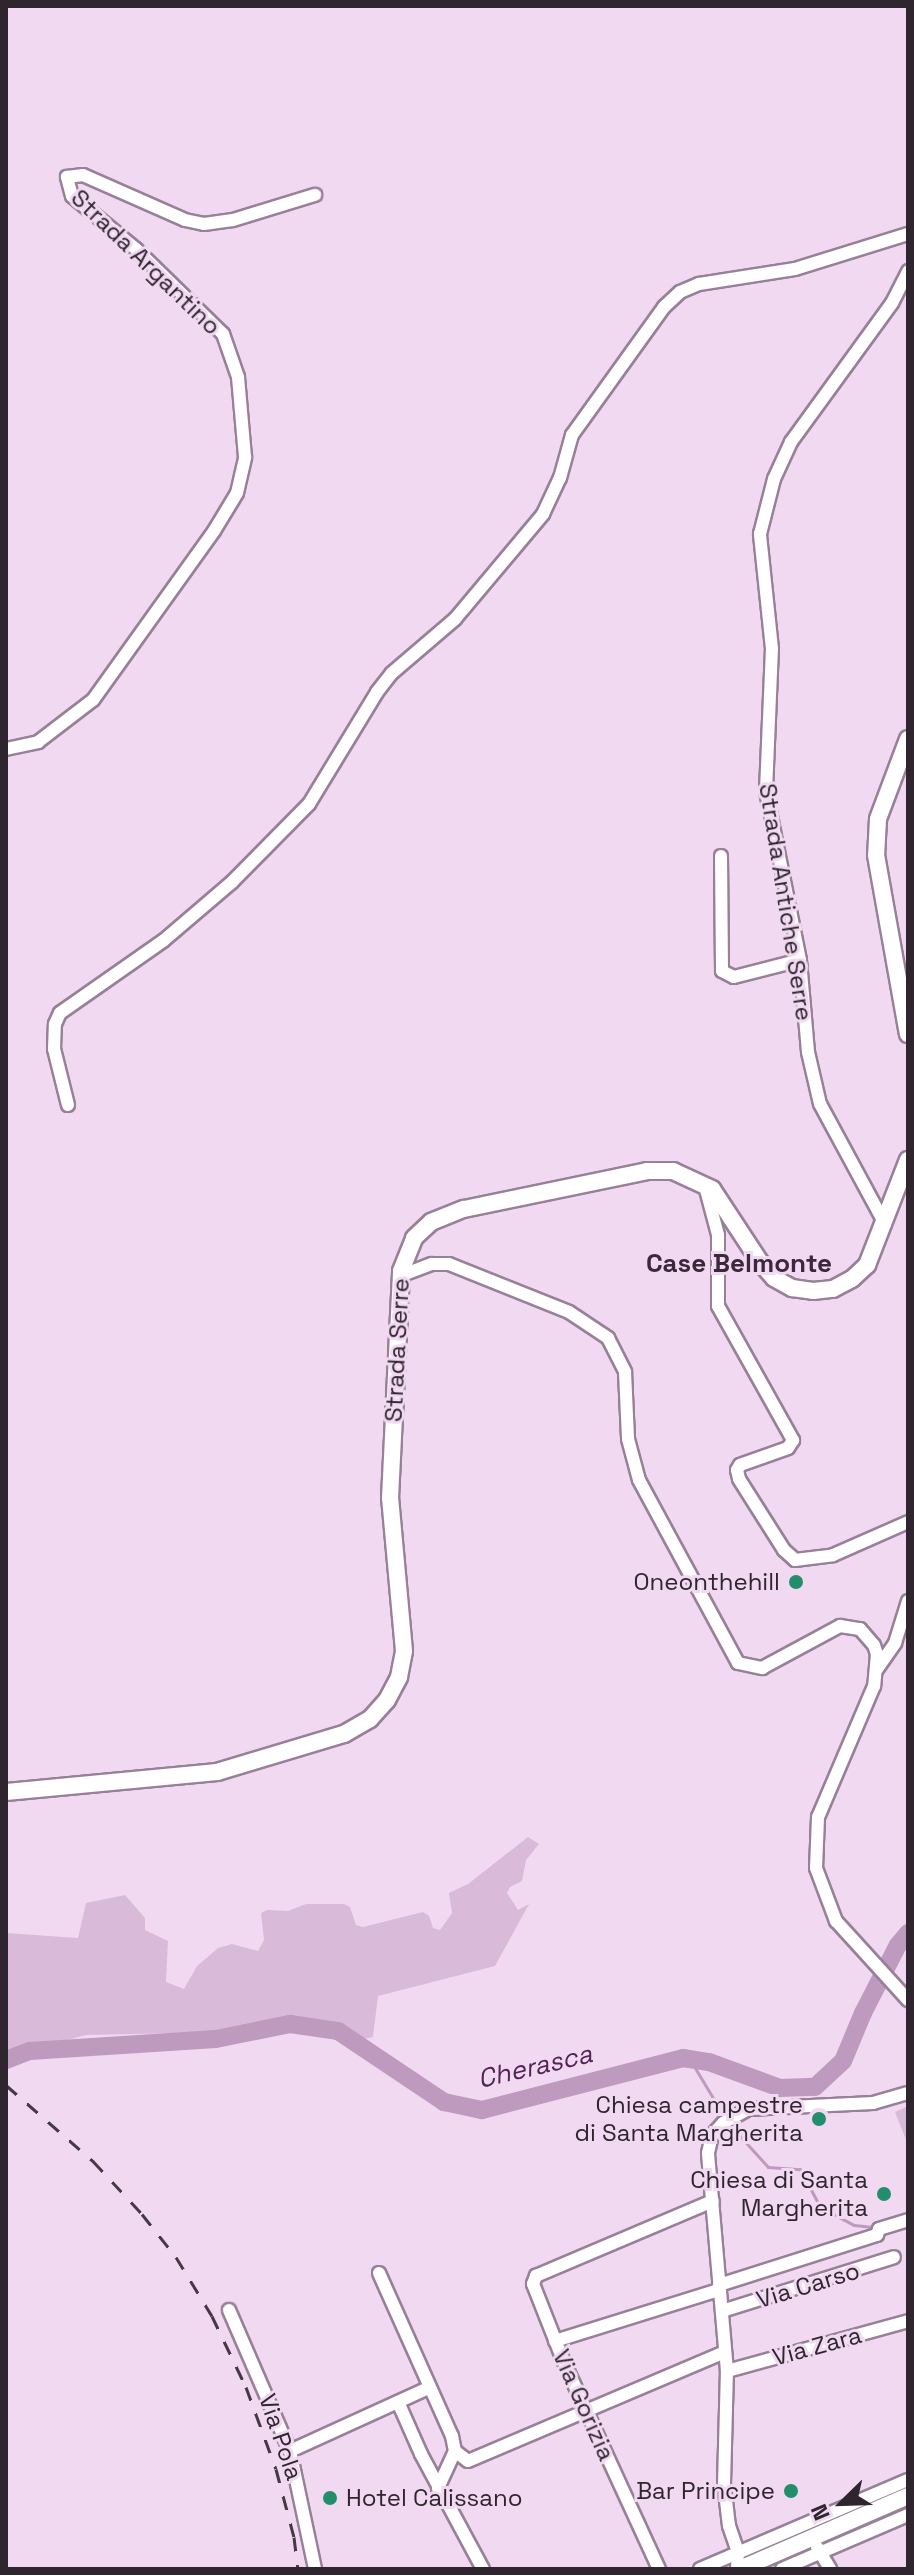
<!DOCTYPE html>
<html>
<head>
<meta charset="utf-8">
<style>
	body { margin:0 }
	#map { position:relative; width:914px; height:2575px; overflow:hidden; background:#f2d9f2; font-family:"Space Grotesk",sans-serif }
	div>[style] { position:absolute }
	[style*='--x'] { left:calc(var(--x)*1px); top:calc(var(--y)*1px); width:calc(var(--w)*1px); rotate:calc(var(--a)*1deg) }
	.green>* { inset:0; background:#d9bad9 }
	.stream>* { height:3px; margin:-1.5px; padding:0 1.5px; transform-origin:1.5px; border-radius:1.5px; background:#bf9abf }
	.river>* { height:18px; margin:-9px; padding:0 9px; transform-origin:9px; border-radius:9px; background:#bf9abf }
	.roads { filter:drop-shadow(2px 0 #988198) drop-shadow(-2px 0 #988198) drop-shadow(0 2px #988198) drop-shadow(0 -2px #988198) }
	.minor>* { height:12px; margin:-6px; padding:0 6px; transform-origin:6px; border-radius:6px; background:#fff }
	.major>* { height:16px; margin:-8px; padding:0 8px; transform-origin:8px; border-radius:8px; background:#fff }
	.rail>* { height:3px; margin-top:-1.5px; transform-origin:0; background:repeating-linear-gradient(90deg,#443944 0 14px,transparent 0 28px) }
	.dots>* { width:22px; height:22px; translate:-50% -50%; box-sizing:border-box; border:4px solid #f2d9f2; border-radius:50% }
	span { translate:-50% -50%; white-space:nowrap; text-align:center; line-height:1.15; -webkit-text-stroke:6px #f2d9f2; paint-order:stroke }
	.street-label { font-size:24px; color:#2e252e }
	.poi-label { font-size:24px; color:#2e252e }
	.right { translate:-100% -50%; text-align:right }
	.left { translate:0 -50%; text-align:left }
	.neighbourhood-label { font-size:26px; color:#3b283b; font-weight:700 }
	.water-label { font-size:26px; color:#522354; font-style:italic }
	.frame { position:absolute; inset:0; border:8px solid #2e252e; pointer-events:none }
	.north { position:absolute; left:802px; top:2463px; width:80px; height:80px; -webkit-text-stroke:6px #f2d9f2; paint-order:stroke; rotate:247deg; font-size:22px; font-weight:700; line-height:32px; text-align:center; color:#2e252e }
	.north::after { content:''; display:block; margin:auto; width:28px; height:36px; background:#2e252e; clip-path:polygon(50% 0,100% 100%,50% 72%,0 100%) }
</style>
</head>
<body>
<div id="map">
	<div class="green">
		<i style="clip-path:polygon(528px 1837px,539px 1844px,526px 1860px,522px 1881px,510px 1887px,507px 1893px,518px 1910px,529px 1904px,495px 1966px,378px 1996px,373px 2037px,359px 2040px,344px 2030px,321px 2024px,281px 2022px,233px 2032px,86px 2035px,6px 2056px,6px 1933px,78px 1938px,86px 1903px,125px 1895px,145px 1918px,145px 1930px,168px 1941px,166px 1982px,184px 1989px,197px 1966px,218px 1948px,232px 1944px,258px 1951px,264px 1940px,261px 1913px,267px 1910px,288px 1911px,306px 1904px,344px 1904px,350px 1907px,356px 1925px,363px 1927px,423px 1912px,429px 1916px,433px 1928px,440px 1930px,452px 1913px,449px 1893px,468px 1884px)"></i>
		<i style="clip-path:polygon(908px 2106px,908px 2145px,895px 2112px)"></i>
	</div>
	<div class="stream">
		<i style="--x:689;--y:2058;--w:70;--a:59"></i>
		<i style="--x:729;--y:2124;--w:58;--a:47.8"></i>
		<i style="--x:768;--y:2167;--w:32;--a:4"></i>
		<i style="--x:800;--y:2169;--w:43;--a:62.2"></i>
		<i style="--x:820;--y:2207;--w:38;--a:28"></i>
		<i style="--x:854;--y:2225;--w:19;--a:6"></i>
	</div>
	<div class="river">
		<i style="--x:6;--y:2060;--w:26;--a:-21"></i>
		<i style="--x:30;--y:2051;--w:186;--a:-3.7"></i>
		<i style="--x:216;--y:2039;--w:76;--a:-11.5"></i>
		<i style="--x:290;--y:2024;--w:49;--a:8.3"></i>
		<i style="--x:338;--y:2031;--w:128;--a:33.8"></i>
		<i style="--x:444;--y:2102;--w:39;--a:12"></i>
		<i style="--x:482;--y:2110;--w:208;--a:-14.5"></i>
		<i style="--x:683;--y:2058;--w:26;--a:9"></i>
		<i style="--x:709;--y:2062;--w:76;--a:20.1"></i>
		<i style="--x:780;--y:2088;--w:35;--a:-2"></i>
		<i style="--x:815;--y:2087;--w:38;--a:-43"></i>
		<i style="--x:843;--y:2061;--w:52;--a:-67.4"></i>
		<i style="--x:863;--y:2013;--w:76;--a:-62.8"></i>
		<i style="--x:898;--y:1945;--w:16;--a:-50"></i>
	</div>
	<div class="roads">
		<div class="minor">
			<i style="--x:6;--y:749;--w:33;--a:-12"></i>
			<i style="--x:38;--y:742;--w:69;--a:-37.4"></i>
			<i style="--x:93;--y:700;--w:208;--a:-54.4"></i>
			<i style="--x:214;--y:531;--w:44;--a:-58.8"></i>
			<i style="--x:237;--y:493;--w:37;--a:-77"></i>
			<i style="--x:245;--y:457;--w:80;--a:-95"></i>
			<i style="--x:238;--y:377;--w:46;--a:-109.2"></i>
			<i style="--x:223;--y:334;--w:122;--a:-135.7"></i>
			<i style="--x:136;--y:249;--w:83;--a:-140.4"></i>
			<i style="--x:72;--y:196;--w:20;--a:-105"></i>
			<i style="--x:67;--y:177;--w:16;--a:-7"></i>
			<i style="--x:83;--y:175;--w:111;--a:23.8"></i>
			<i style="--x:185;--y:220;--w:19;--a:12"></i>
			<i style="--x:204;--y:224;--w:29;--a:-8"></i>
			<i style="--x:233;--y:220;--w:86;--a:-17"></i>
			<i style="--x:721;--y:856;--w:115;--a:89.5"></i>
			<i style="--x:722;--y:971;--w:13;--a:27"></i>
			<i style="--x:734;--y:977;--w:68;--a:-14.4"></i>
			<i style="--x:68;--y:1105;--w:58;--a:-104"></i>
			<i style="--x:54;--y:1049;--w:25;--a:-88"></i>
			<i style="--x:55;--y:1024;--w:12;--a:-66"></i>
			<i style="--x:60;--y:1013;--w:126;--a:-35"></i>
			<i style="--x:163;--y:941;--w:91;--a:-40.5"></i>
			<i style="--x:232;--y:882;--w:110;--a:-45.4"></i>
			<i style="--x:309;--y:804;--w:131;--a:-58.7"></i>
			<i style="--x:377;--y:692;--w:24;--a:-52"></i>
			<i style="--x:392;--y:673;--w:83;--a:-40.6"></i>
			<i style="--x:455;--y:619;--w:137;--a:-50"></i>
			<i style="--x:543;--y:514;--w:40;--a:-65"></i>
			<i style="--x:560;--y:478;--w:45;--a:-74.4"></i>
			<i style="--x:572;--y:435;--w:158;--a:-54.3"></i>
			<i style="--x:664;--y:307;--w:22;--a:-43"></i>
			<i style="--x:680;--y:292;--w:21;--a:-23"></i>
			<i style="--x:699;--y:284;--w:97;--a:-8.9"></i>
			<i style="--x:795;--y:269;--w:118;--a:-17.2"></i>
			<i style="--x:705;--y:1186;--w:51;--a:75.1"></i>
			<i style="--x:718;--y:1235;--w:71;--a:90"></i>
			<i style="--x:718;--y:1306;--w:154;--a:60.8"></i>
			<i style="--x:793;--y:1440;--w:9;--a:122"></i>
			<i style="--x:788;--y:1448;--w:51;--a:160.5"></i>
			<i style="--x:740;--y:1465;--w:6;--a:121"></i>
			<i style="--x:737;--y:1470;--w:9;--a:77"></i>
			<i style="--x:739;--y:1479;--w:84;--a:57.6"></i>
			<i style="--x:784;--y:1550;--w:15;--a:42"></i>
			<i style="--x:795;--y:1560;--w:38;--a:-7"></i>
			<i style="--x:833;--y:1555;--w:82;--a:-23.7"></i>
			<i style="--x:885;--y:1224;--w:136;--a:-118.4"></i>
			<i style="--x:820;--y:1104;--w:53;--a:-103"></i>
			<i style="--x:808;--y:1052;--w:92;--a:-95"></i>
			<i style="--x:800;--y:960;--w:172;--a:-101.4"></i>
			<i style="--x:766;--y:791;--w:142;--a:-87.6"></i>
			<i style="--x:772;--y:649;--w:116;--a:-96"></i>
			<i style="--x:760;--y:534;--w:57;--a:-75.7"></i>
			<i style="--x:774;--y:479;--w:41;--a:-65.3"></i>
			<i style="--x:791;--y:442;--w:172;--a:-54"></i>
			<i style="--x:892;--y:303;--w:36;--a:-63"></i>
			<i style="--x:400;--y:1276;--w:34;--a:-21"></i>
			<i style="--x:432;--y:1264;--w:17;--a:0"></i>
			<i style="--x:449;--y:1264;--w:129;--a:21.8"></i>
			<i style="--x:569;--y:1312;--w:47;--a:33.7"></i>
			<i style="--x:608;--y:1338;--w:38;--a:63"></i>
			<i style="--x:625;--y:1372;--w:67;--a:87.4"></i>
			<i style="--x:628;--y:1439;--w:42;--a:75"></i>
			<i style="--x:639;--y:1480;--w:208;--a:61.6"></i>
			<i style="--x:738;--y:1663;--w:25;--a:12"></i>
			<i style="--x:762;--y:1668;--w:89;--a:-28.3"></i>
			<i style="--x:840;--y:1626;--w:20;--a:9"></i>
			<i style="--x:860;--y:1629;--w:21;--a:49"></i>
			<i style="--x:874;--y:1645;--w:9;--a:72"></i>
			<i style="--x:877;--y:1654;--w:32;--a:95"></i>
			<i style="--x:874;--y:1686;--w:142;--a:113.1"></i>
			<i style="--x:818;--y:1817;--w:51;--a:92.2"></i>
			<i style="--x:816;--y:1868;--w:57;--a:69.3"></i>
			<i style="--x:836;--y:1921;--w:107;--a:47.7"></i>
			<i style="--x:877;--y:1669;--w:32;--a:-55"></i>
			<i style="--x:895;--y:1643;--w:44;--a:-72.8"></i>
			<i style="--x:379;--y:2273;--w:179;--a:65.9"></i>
			<i style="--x:452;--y:2436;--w:15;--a:79"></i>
			<i style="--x:455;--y:2451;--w:41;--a:114.7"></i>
			<i style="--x:719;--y:2285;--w:166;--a:-17.6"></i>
			<i style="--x:877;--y:2235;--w:6;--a:-72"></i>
			<i style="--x:879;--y:2229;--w:30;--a:-17"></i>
			<i style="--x:229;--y:2310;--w:154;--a:66.6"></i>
			<i style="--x:290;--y:2451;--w:121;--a:78"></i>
			<i style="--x:722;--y:2311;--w:180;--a:-17.4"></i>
			<i style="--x:555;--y:2341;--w:172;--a:-17.3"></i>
			<i style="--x:727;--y:2371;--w:188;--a:-15.4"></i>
			<i style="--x:398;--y:2402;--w:57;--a:66.1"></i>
			<i style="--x:421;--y:2454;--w:131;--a:61.7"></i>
			<i style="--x:290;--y:2451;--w:152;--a:-24.5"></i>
			<i style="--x:455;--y:2451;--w:16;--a:38"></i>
			<i style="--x:468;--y:2461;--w:279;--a:-23"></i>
			<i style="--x:817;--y:2547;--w:26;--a:59"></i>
			<i style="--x:659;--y:2569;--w:230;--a:-114.7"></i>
			<i style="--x:563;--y:2360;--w:82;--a:-111.5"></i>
			<i style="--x:533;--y:2284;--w:9;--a:-69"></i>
			<i style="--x:536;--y:2276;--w:192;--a:-23"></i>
			<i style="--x:700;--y:2569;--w:226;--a:-23.2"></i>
			<i style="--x:737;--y:2569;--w:17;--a:-87"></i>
			<i style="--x:738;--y:2552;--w:28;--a:-109"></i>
			<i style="--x:729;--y:2526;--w:42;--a:-96.8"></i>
			<i style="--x:724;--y:2484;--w:113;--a:-88.5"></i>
			<i style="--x:727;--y:2371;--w:219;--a:-95"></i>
			<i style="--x:708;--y:2153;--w:18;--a:-77"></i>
			<i style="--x:712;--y:2135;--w:16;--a:-47"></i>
			<i style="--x:723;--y:2123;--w:29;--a:-29"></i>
			<i style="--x:748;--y:2109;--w:125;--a:-2.7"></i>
			<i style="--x:873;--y:2103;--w:36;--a:-16"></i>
			<i style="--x:782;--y:2569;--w:137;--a:-23.2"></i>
		</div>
		<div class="major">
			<i style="--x:908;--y:739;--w:85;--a:110.6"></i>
			<i style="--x:878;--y:819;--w:36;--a:93"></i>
			<i style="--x:876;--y:855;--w:182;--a:79.9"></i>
			<i style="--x:6;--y:1792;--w:212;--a:-5.4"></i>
			<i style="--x:217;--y:1772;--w:133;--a:-16.7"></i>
			<i style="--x:344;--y:1734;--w:30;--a:-30"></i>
			<i style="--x:370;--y:1719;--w:25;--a:-48"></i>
			<i style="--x:387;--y:1700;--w:26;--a:-62"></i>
			<i style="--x:399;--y:1677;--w:26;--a:-79"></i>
			<i style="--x:404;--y:1651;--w:154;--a:-95.2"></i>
			<i style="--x:390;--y:1498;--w:227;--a:-87.2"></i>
			<i style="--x:401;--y:1271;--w:35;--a:-68"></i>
			<i style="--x:414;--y:1238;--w:23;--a:-43"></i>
			<i style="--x:431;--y:1222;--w:35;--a:-22"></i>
			<i style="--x:464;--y:1209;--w:187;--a:-11.7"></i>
			<i style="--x:647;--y:1171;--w:26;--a:0"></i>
			<i style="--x:673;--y:1171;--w:43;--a:24.8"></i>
			<i style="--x:712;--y:1189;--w:87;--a:56.7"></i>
			<i style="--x:760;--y:1262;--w:21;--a:49"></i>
			<i style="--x:774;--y:1278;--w:21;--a:29"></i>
			<i style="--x:792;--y:1288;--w:21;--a:8"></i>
			<i style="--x:813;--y:1291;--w:20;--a:-6"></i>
			<i style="--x:833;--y:1289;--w:21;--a:-28"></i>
			<i style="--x:852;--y:1279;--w:21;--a:-43"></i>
			<i style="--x:867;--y:1265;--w:113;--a:-68.7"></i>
			<i style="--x:740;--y:2569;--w:183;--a:-23.5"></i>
		</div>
	</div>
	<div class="rail">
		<i style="--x:6;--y:2085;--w:116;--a:41.1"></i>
		<i style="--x:93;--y:2161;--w:72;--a:47.2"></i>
		<i style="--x:142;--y:2214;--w:55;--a:51.7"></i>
		<i style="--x:176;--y:2257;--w:69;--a:58.6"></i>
		<i style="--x:212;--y:2316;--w:79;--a:64.4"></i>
		<i style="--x:246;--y:2387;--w:87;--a:69.9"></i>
		<i style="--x:276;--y:2469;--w:70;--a:75.2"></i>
		<i style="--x:294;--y:2537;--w:32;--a:83"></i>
	</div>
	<div class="dots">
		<i style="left:796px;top:1582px;background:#238e6c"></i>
		<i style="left:819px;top:2119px;background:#238e6c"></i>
		<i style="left:884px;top:2194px;background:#238e6c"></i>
		<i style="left:791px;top:2491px;background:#238e6c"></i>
		<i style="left:330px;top:2498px;background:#238e6c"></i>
	</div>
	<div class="street-label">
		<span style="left:146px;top:262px;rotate:44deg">Strada Argantino</span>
		<span style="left:786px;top:902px;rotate:81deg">Strada Antiche Serre</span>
		<span style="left:397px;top:1350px;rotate:-87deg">Strada Serre</span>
		<span style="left:808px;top:2285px;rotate:-17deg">Via Carso</span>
		<span style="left:817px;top:2346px;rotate:-15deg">Via Zara</span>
		<span style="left:584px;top:2405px;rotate:66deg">Via Gorizia</span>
		<span style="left:281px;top:2437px;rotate:71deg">Via Pola</span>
	</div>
	<div class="poi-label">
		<span class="right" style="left:780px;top:1582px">Oneonthehill</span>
		<span class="right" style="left:803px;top:2119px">Chiesa campestre<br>di Santa Margherita</span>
		<span class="right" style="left:868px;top:2194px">Chiesa di Santa<br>Margherita</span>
		<span class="right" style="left:775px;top:2491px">Bar Principe</span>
		<span class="left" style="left:346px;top:2498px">Hotel Calissano</span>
	</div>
	<div class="neighbourhood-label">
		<span style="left:739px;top:1264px">Case Belmonte</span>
	</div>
	<div class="water-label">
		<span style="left:535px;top:2067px;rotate:-13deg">Cherasca</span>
	</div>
	<div class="frame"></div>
	<div class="north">N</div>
</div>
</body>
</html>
